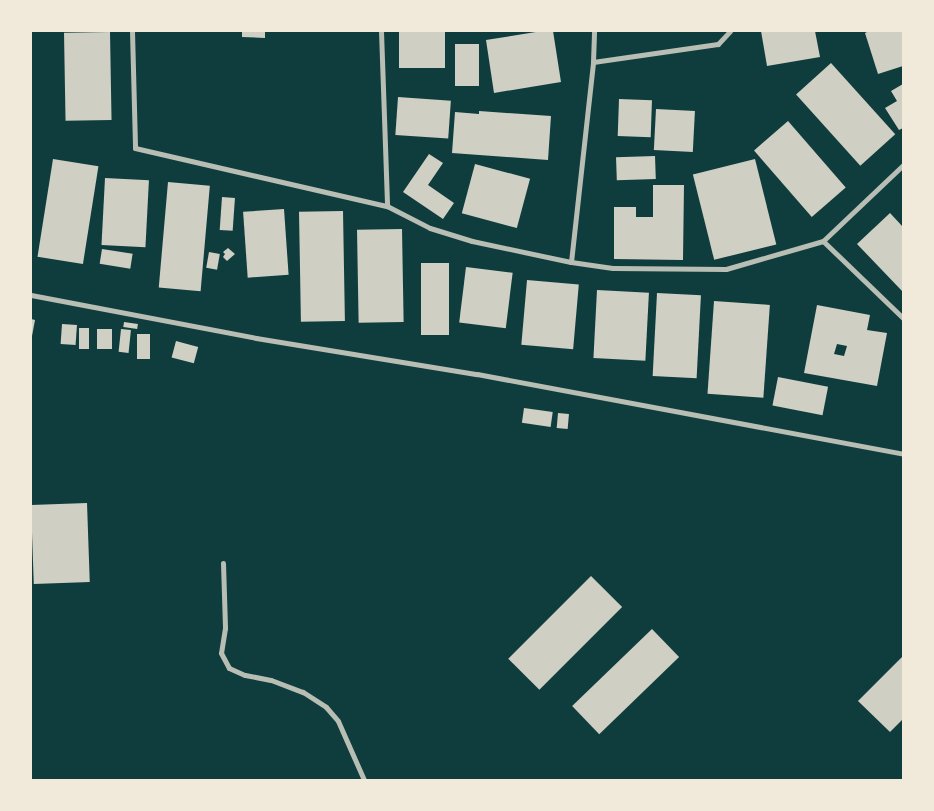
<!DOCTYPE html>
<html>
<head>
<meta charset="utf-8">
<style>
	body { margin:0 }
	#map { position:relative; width:934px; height:811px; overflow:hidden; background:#0f3d3e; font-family:Inter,sans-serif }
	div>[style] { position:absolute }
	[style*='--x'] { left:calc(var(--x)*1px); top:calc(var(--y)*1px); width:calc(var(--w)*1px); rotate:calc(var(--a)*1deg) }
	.building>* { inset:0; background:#cfcfc3; transform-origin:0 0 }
	.minor>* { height:5px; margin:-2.5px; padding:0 2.5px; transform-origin:2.5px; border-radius:2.5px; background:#b8beb3 }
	span { translate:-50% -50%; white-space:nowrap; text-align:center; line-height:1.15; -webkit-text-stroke:4px #f1e9da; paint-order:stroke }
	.frame { position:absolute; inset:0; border:32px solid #f1e9da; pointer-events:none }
</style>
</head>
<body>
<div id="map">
	<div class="building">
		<i style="clip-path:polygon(242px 31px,265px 31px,265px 38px,242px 37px)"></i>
		<i style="left:399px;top:31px;width:46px;height:37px"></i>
		<i style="clip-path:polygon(542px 31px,553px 31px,561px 82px,494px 93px,486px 40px)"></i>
		<i style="clip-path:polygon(761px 31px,815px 31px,820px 57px,767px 66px)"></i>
		<i style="clip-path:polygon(869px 31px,903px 31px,903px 66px,878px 74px,865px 33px)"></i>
		<i style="left:110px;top:32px;width:88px;height:46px;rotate:89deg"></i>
		<i style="left:455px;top:44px;width:24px;height:42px"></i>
		<i style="left:831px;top:63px;width:96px;height:47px;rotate:48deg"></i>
		<i style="clip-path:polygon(903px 84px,903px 128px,899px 130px,885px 108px,897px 101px,891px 91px)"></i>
		<i style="left:398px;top:97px;width:53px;height:38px;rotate:4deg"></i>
		<i style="left:619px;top:99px;width:33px;height:37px;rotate:2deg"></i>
		<i style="left:656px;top:109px;width:39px;height:41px;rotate:3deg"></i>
		<i style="clip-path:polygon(479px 111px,551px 116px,548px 160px,452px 153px,455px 112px,479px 114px)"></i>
		<i style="left:788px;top:121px;width:88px;height:45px;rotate:49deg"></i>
		<i style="clip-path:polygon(429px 154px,443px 163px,428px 185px,454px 203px,443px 219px,403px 192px)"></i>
		<i style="left:655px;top:156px;width:23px;height:39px;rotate:88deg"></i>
		<i style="left:53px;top:159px;width:46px;height:99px;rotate:9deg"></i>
		<i style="left:755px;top:159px;width:88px;height:64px;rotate:76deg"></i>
		<i style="left:475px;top:164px;width:57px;height:51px;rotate:15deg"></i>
		<i style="left:105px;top:178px;width:44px;height:67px;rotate:3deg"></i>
		<i style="left:168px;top:182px;width:42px;height:106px;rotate:5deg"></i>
		<i style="clip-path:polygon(653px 185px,684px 185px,683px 260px,614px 259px,614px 207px,636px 207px,636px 217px,653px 217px)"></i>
		<i style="left:222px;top:197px;width:13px;height:33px;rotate:4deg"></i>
		<i style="left:284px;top:209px;width:66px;height:41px;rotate:86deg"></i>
		<i style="left:343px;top:211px;width:110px;height:44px;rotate:89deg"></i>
		<i style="clip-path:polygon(890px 213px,903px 227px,903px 292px,857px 244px)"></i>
		<i style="left:402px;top:229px;width:93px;height:45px;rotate:89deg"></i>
		<i style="clip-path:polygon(228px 248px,235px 254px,227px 261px,223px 257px,225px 254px,223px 252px)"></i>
		<i style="left:102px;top:249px;width:31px;height:15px;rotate:9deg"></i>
		<i style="left:209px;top:252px;width:11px;height:16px;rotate:10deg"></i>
		<i style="left:421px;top:263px;width:28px;height:72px"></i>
		<i style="left:466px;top:267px;width:47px;height:56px;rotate:7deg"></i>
		<i style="left:527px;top:280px;width:52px;height:65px;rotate:5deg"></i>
		<i style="left:597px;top:290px;width:52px;height:68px;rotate:3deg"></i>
		<i style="left:657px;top:293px;width:44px;height:83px;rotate:3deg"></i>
		<i style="left:714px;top:301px;width:56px;height:93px;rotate:4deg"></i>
		<i style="clip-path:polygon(evenodd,817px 305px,870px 315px,867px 330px,887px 333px,877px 386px,804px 373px,817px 305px,837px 344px,847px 346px,844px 356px,834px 354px,837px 344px)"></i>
		<i style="clip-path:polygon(31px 319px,35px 320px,32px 336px,31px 336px)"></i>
		<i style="left:124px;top:322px;width:14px;height:5px;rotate:8deg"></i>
		<i style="left:62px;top:324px;width:15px;height:20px;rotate:4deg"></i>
		<i style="left:79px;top:328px;width:10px;height:21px"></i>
		<i style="left:97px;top:329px;width:15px;height:20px"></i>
		<i style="left:121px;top:329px;width:10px;height:23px;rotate:6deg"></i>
		<i style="left:137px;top:334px;width:13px;height:25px"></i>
		<i style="left:176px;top:341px;width:23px;height:17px;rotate:15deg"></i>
		<i style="left:778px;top:377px;width:51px;height:29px;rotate:11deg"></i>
		<i style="left:524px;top:408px;width:29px;height:15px;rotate:8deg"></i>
		<i style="left:558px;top:413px;width:11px;height:15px;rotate:5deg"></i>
		<i style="left:87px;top:503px;width:79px;height:56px;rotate:88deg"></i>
		<i style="left:591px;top:576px;width:44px;height:117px;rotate:45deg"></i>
		<i style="left:652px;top:629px;width:39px;height:111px;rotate:46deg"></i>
		<i style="clip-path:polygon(903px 656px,903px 719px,890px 732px,858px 701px)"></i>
	</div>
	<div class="minor">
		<i style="--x:132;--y:31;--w:117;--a:88.5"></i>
		<i style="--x:135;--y:148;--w:259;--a:13"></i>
		<i style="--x:387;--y:206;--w:48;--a:27.1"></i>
		<i style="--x:430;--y:228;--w:44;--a:17.2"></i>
		<i style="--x:472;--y:241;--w:101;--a:12"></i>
		<i style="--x:571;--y:262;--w:42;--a:8.1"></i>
		<i style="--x:613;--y:268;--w:113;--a:0.5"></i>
		<i style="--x:726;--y:269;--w:101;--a:-16.1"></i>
		<i style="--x:823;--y:241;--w:110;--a:-43.5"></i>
		<i style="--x:381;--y:31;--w:175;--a:88"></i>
		<i style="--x:593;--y:62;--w:126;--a:-8.2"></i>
		<i style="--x:718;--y:44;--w:18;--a:-47"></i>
		<i style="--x:823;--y:241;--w:111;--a:43.9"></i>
		<i style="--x:571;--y:262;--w:201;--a:-83.7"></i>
		<i style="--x:593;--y:62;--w:31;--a:-88"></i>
		<i style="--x:31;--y:295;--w:229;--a:10.8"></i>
		<i style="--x:256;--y:338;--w:224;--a:9.3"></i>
		<i style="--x:477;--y:374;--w:433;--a:10.6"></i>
		<i style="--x:223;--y:563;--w:65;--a:88.2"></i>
		<i style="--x:225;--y:628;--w:25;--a:99"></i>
		<i style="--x:221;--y:653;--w:17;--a:62"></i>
		<i style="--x:229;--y:668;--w:17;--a:24"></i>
		<i style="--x:245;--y:675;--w:26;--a:11"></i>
		<i style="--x:271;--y:680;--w:34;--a:21"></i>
		<i style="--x:303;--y:692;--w:27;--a:33"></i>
		<i style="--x:326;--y:707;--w:18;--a:49"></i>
		<i style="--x:338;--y:721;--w:64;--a:66.2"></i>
	</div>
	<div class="frame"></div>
</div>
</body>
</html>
